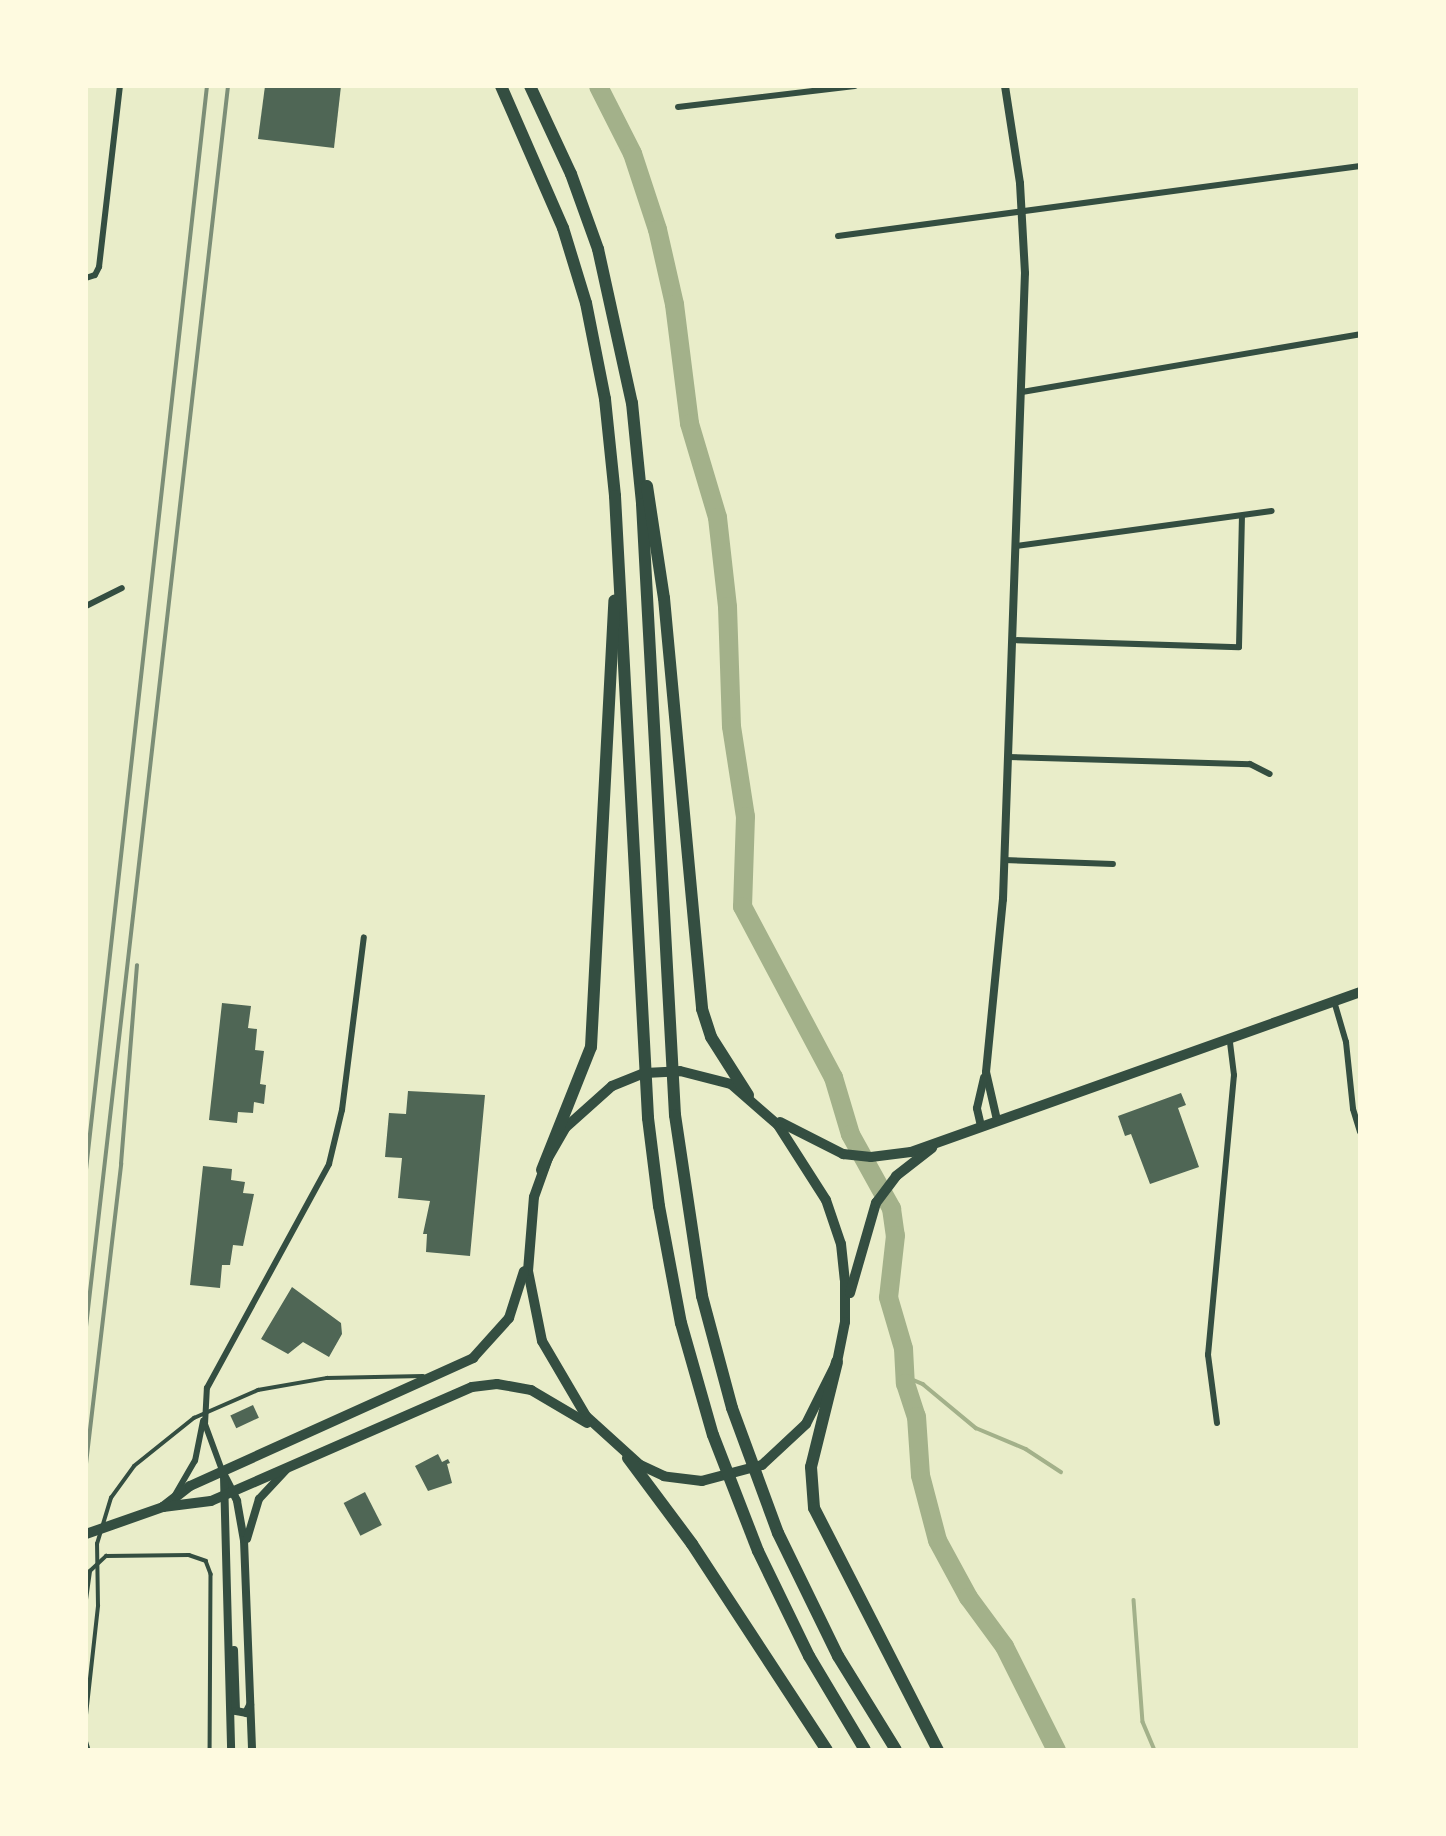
<!DOCTYPE html>
<html>
<head>
<meta charset="utf-8">
<style>
	body { margin:0 }
	#map { position:relative; width:1446px; height:1836px; overflow:hidden; background:#e9edc9; font-family:Signika,sans-serif }
	div>[style] { position:absolute }
	[style*='--x'] { left:calc(var(--x)*1px); top:calc(var(--y)*1px); width:calc(var(--w)*1px); rotate:calc(var(--a)*1deg) }
	.stream>* { height:3.5px; margin:-1.75px; padding:0 1.75px; transform-origin:1.75px; border-radius:1.75px; background:#a3b18a }
	.river>* { height:19px; margin:-9.5px; padding:0 9.5px; transform-origin:9.5px; border-radius:9.5px; background:#a3b18a }
	.building>* { inset:0; background:#4f6655; transform-origin:0 0 }
	.service>* { height:3.5px; margin:-1.75px; padding:0 1.75px; transform-origin:1.75px; border-radius:1.75px; background:#344e41 }
	.minor>* { height:6px; margin:-3px; padding:0 3px; transform-origin:3px; border-radius:3px; background:#344e41 }
	.tertiary>* { height:8px; margin:-4px; padding:0 4px; transform-origin:4px; border-radius:4px; background:#344e41 }
	.secondary>* { height:10px; margin:-5px; padding:0 5px; transform-origin:5px; border-radius:5px; background:#344e41 }
	.motorway>* { height:12px; margin:-6px; padding:0 6px; transform-origin:6px; border-radius:6px; background:#344e41 }
	.rail>* { height:3.5px; margin:-1.75px; padding:0 1.75px; transform-origin:1.75px; border-radius:1.75px; background:#7c8e77 }
	span { translate:-50% -50%; white-space:nowrap; text-align:center; line-height:1.15; -webkit-text-stroke:6px #fefae0; paint-order:stroke }
	.frame { position:absolute; inset:0; border:88px solid #fefae0; pointer-events:none }
</style>
</head>
<body>
<div id="map">
	<div class="stream">
		<i style="--x:904;--y:1376;--w:21;--a:23"></i>
		<i style="--x:923;--y:1384;--w:69;--a:39.7"></i>
		<i style="--x:976;--y:1428;--w:54;--a:22.8"></i>
		<i style="--x:1026;--y:1449;--w:42;--a:33.3"></i>
		<i style="--x:1134;--y:1600;--w:122;--a:85.8"></i>
		<i style="--x:1143;--y:1722;--w:30;--a:67"></i>
	</div>
	<div class="river">
		<i style="--x:598;--y:86;--w:75;--a:63.1"></i>
		<i style="--x:632;--y:153;--w:80;--a:71.8"></i>
		<i style="--x:657;--y:229;--w:77;--a:77.2"></i>
		<i style="--x:674;--y:304;--w:120;--a:82.8"></i>
		<i style="--x:689;--y:423;--w:98;--a:73.4"></i>
		<i style="--x:717;--y:517;--w:90;--a:83.6"></i>
		<i style="--x:727;--y:606;--w:120;--a:88.1"></i>
		<i style="--x:731;--y:726;--w:91;--a:81.2"></i>
		<i style="--x:745;--y:816;--w:90;--a:91.9"></i>
		<i style="--x:742;--y:906;--w:194;--a:62"></i>
		<i style="--x:833;--y:1077;--w:59;--a:73.4"></i>
		<i style="--x:850;--y:1134;--w:85;--a:61"></i>
		<i style="--x:891;--y:1208;--w:27;--a:82"></i>
		<i style="--x:895;--y:1235;--w:62;--a:96.4"></i>
		<i style="--x:888;--y:1297;--w:53;--a:73.6"></i>
		<i style="--x:903;--y:1348;--w:35;--a:87"></i>
		<i style="--x:905;--y:1383;--w:35;--a:72"></i>
		<i style="--x:916;--y:1416;--w:59;--a:86.1"></i>
		<i style="--x:920;--y:1475;--w:67;--a:75.3"></i>
		<i style="--x:937;--y:1540;--w:65;--a:61.5"></i>
		<i style="--x:968;--y:1597;--w:61;--a:53.7"></i>
		<i style="--x:1004;--y:1646;--w:116;--a:63.4"></i>
	</div>
	<div class="building">
		<i style="clip-path:polygon(265px 86px,341px 86px,334px 148px,258px 139px)"></i>
		<i style="clip-path:polygon(222px 1003px,251px 1006px,248px 1028px,257px 1029px,255px 1050px,264px 1051px,260px 1084px,266px 1085px,264px 1104px,254px 1102px,253px 1113px,238px 1112px,237px 1123px,209px 1120px)"></i>
		<i style="clip-path:polygon(408px 1091px,485px 1095px,470px 1256px,426px 1252px,427px 1234px,423px 1234px,430px 1201px,398px 1198px,402px 1158px,385px 1157px,389px 1113px,406px 1114px)"></i>
		<i style="clip-path:polygon(1181px 1093px,1186px 1105px,1178px 1108px,1199px 1167px,1150px 1184px,1131px 1134px,1125px 1136px,1118px 1116px)"></i>
		<i style="clip-path:polygon(203px 1166px,232px 1169px,231px 1180px,245px 1182px,243px 1193px,254px 1194px,243px 1246px,233px 1245px,230px 1265px,222px 1265px,220px 1288px,190px 1285px)"></i>
		<i style="clip-path:polygon(292px 1287px,341px 1323px,342px 1334px,329px 1357px,303px 1342px,288px 1354px,261px 1339px)"></i>
		<i style="left:253px;top:1405px;width:14px;height:25px;rotate:65deg"></i>
		<i style="clip-path:polygon(438px 1454px,442px 1462px,448px 1459px,450px 1463px,447px 1464px,452px 1483px,428px 1491px,415px 1466px)"></i>
		<i style="left:365px;top:1492px;width:37px;height:24px;rotate:63deg"></i>
	</div>
	<div class="service">
		<i style="--x:86;--y:1600;--w:29;--a:-82"></i>
		<i style="--x:90;--y:1571;--w:22;--a:-43"></i>
		<i style="--x:106;--y:1556;--w:83;--a:-0.7"></i>
		<i style="--x:189;--y:1555;--w:18;--a:19"></i>
		<i style="--x:206;--y:1561;--w:14;--a:69"></i>
		<i style="--x:211;--y:1574;--w:176;--a:90.3"></i>
		<i style="--x:86;--y:1715;--w:110;--a:-83.7"></i>
		<i style="--x:98;--y:1606;--w:62;--a:-90.9"></i>
		<i style="--x:97;--y:1544;--w:48;--a:-73.1"></i>
		<i style="--x:111;--y:1498;--w:39;--a:-54"></i>
		<i style="--x:134;--y:1466;--w:77;--a:-38.7"></i>
		<i style="--x:194;--y:1418;--w:70;--a:-23.6"></i>
		<i style="--x:258;--y:1390;--w:70;--a:-9.9"></i>
		<i style="--x:327;--y:1378;--w:96;--a:-1.2"></i>
		<i style="--x:86;--y:1740;--w:10;--a:73"></i>
	</div>
	<div class="minor">
		<i style="--x:678;--y:107;--w:178;--a:-6.8"></i>
		<i style="--x:838;--y:236;--w:527;--a:-7.64"></i>
		<i style="--x:86;--y:278;--w:9;--a:-18"></i>
		<i style="--x:95;--y:275;--w:9;--a:-63"></i>
		<i style="--x:99;--y:267;--w:182;--a:-83.4"></i>
		<i style="--x:1022;--y:392;--w:343;--a:-9.7"></i>
		<i style="--x:1016;--y:546;--w:258;--a:-7.8"></i>
		<i style="--x:86;--y:606;--w:40;--a:-26.6"></i>
		<i style="--x:1012;--y:640;--w:227;--a:1.8"></i>
		<i style="--x:1239;--y:647;--w:131;--a:-88.7"></i>
		<i style="--x:1008;--y:757;--w:242;--a:1.7"></i>
		<i style="--x:1250;--y:764;--w:22;--a:27"></i>
		<i style="--x:1004;--y:860;--w:109;--a:2.1"></i>
		<i style="--x:1334;--y:1001;--w:43;--a:73.7"></i>
		<i style="--x:1346;--y:1042;--w:67;--a:84"></i>
		<i style="--x:1353;--y:1109;--w:24;--a:73"></i>
		<i style="--x:1217;--y:1423;--w:69;--a:-97.5"></i>
		<i style="--x:1208;--y:1355;--w:281;--a:-84.7"></i>
		<i style="--x:1234;--y:1075;--w:38;--a:-97"></i>
		<i style="--x:223;--y:1473;--w:52;--a:-110.2"></i>
		<i style="--x:205;--y:1424;--w:36;--a:-87"></i>
		<i style="--x:207;--y:1388;--w:255;--a:-61.4"></i>
		<i style="--x:329;--y:1164;--w:56;--a:-76.5"></i>
		<i style="--x:342;--y:1110;--w:174;--a:-82.8"></i>
		<i style="--x:175;--y:1495;--w:39;--a:-60"></i>
		<i style="--x:195;--y:1461;--w:41;--a:-78.7"></i>
	</div>
	<div class="tertiary">
		<i style="--x:997;--y:1120;--w:49;--a:-102.9"></i>
		<i style="--x:986;--y:1072;--w:174;--a:-84.4"></i>
		<i style="--x:1003;--y:899;--w:626;--a:-87.99"></i>
		<i style="--x:1025;--y:273;--w:90;--a:-93.2"></i>
		<i style="--x:1020;--y:183;--w:98;--a:-98.8"></i>
		<i style="--x:981;--y:1126;--w:18;--a:-103"></i>
		<i style="--x:977;--y:1108;--w:31;--a:-77"></i>
		<i style="--x:223;--y:1473;--w:31;--a:63"></i>
		<i style="--x:237;--y:1501;--w:40;--a:80"></i>
		<i style="--x:244;--y:1540;--w:210;--a:87.8"></i>
		<i style="--x:224;--y:1477;--w:273;--a:88.5"></i>
		<i style="--x:247;--y:1539;--w:42;--a:-73.3"></i>
		<i style="--x:259;--y:1499;--w:40;--a:-47"></i>
		<i style="--x:234;--y:1650;--w:61;--a:88.1"></i>
		<i style="--x:236;--y:1711;--w:10;--a:11"></i>
		<i style="--x:246;--y:1713;--w:9;--a:-63"></i>
	</div>
	<div class="secondary">
		<i style="--x:680;--y:1071;--w:53;--a:14.3"></i>
		<i style="--x:731;--y:1084;--w:62;--a:41.1"></i>
		<i style="--x:778;--y:1125;--w:89;--a:57.4"></i>
		<i style="--x:826;--y:1200;--w:46;--a:71.2"></i>
		<i style="--x:841;--y:1244;--w:36;--a:84"></i>
		<i style="--x:845;--y:1280;--w:42;--a:90"></i>
		<i style="--x:845;--y:1322;--w:41;--a:101.3"></i>
		<i style="--x:837;--y:1362;--w:69;--a:116.6"></i>
		<i style="--x:806;--y:1424;--w:60;--a:137"></i>
		<i style="--x:762;--y:1465;--w:62;--a:165.1"></i>
		<i style="--x:702;--y:1481;--w:38;--a:-173"></i>
		<i style="--x:664;--y:1476;--w:26;--a:-155"></i>
		<i style="--x:640;--y:1465;--w:73;--a:-137.8"></i>
		<i style="--x:586;--y:1416;--w:87;--a:-120.4"></i>
		<i style="--x:542;--y:1341;--w:71;--a:-101.3"></i>
		<i style="--x:528;--y:1271;--w:74;--a:-85.4"></i>
		<i style="--x:534;--y:1197;--w:41;--a:-70.3"></i>
		<i style="--x:548;--y:1158;--w:34;--a:-60"></i>
		<i style="--x:565;--y:1128;--w:63;--a:-41.8"></i>
		<i style="--x:612;--y:1086;--w:35;--a:-22"></i>
		<i style="--x:645;--y:1073;--w:35;--a:-3"></i>
		<i style="--x:780;--y:1122;--w:71;--a:26.9"></i>
		<i style="--x:843;--y:1154;--w:28;--a:6"></i>
		<i style="--x:871;--y:1157;--w:40;--a:-7.1"></i>
		<i style="--x:911;--y:1152;--w:477;--a:-19.6"></i>
		<i style="--x:850;--y:1293;--w:94;--a:-73.9"></i>
		<i style="--x:876;--y:1203;--w:34;--a:-53"></i>
		<i style="--x:896;--y:1176;--w:46;--a:-37.9"></i>
		<i style="--x:163;--y:1507;--w:34;--a:-38"></i>
		<i style="--x:190;--y:1486;--w:311;--a:-24.3"></i>
		<i style="--x:473;--y:1358;--w:54;--a:-48"></i>
		<i style="--x:509;--y:1318;--w:49;--a:-72.3"></i>
		<i style="--x:86;--y:1534;--w:82;--a:-19.3"></i>
		<i style="--x:163;--y:1507;--w:48;--a:-7.1"></i>
		<i style="--x:211;--y:1501;--w:285;--a:-23.6"></i>
		<i style="--x:472;--y:1387;--w:25;--a:-7"></i>
		<i style="--x:497;--y:1384;--w:35;--a:10"></i>
		<i style="--x:531;--y:1390;--w:65;--a:30.5"></i>
	</div>
	<div class="motorway">
		<i style="--x:501;--y:86;--w:155;--a:66.4"></i>
		<i style="--x:563;--y:228;--w:78;--a:73"></i>
		<i style="--x:586;--y:303;--w:98;--a:78.8"></i>
		<i style="--x:605;--y:399;--w:98;--a:84.1"></i>
		<i style="--x:615;--y:496;--w:623;--a:86.96"></i>
		<i style="--x:648;--y:1118;--w:89;--a:82.9"></i>
		<i style="--x:659;--y:1206;--w:119;--a:79.4"></i>
		<i style="--x:681;--y:1323;--w:116;--a:74.1"></i>
		<i style="--x:713;--y:1435;--w:124;--a:68.8"></i>
		<i style="--x:758;--y:1551;--w:117;--a:64.1"></i>
		<i style="--x:809;--y:1656;--w:109;--a:59.2"></i>
		<i style="--x:530;--y:86;--w:97;--a:65"></i>
		<i style="--x:571;--y:174;--w:80;--a:70.2"></i>
		<i style="--x:598;--y:249;--w:158;--a:77.6"></i>
		<i style="--x:632;--y:403;--w:101;--a:84.3"></i>
		<i style="--x:642;--y:504;--w:612;--a:86.91"></i>
		<i style="--x:675;--y:1115;--w:183;--a:81.5"></i>
		<i style="--x:702;--y:1296;--w:116;--a:75"></i>
		<i style="--x:732;--y:1408;--w:133;--a:69.8"></i>
		<i style="--x:778;--y:1533;--w:137;--a:64"></i>
		<i style="--x:838;--y:1656;--w:110;--a:58.3"></i>
		<i style="--x:647;--y:486;--w:113;--a:81.4"></i>
		<i style="--x:664;--y:598;--w:413;--a:84.7"></i>
		<i style="--x:702;--y:1009;--w:29;--a:72"></i>
		<i style="--x:711;--y:1037;--w:69;--a:57.5"></i>
		<i style="--x:542;--y:1170;--w:132;--a:-68.3"></i>
		<i style="--x:591;--y:1047;--w:447;--a:-87"></i>
		<i style="--x:837;--y:1362;--w:108;--a:103.9"></i>
		<i style="--x:811;--y:1467;--w:41;--a:85.8"></i>
		<i style="--x:814;--y:1508;--w:272;--a:62.9"></i>
		<i style="--x:628;--y:1458;--w:107;--a:53.3"></i>
		<i style="--x:692;--y:1544;--w:246;--a:56.8"></i>
	</div>
	<div class="rail">
		<i style="--x:86;--y:1170;--w:1091;--a:-83.63"></i>
		<i style="--x:86;--y:1327;--w:1249;--a:-83.47"></i>
		<i style="--x:86;--y:1464;--w:302;--a:-83.3"></i>
		<i style="--x:121;--y:1164;--w:199;--a:-85.4"></i>
	</div>
	<div class="frame"></div>
</div>
</body>
</html>
